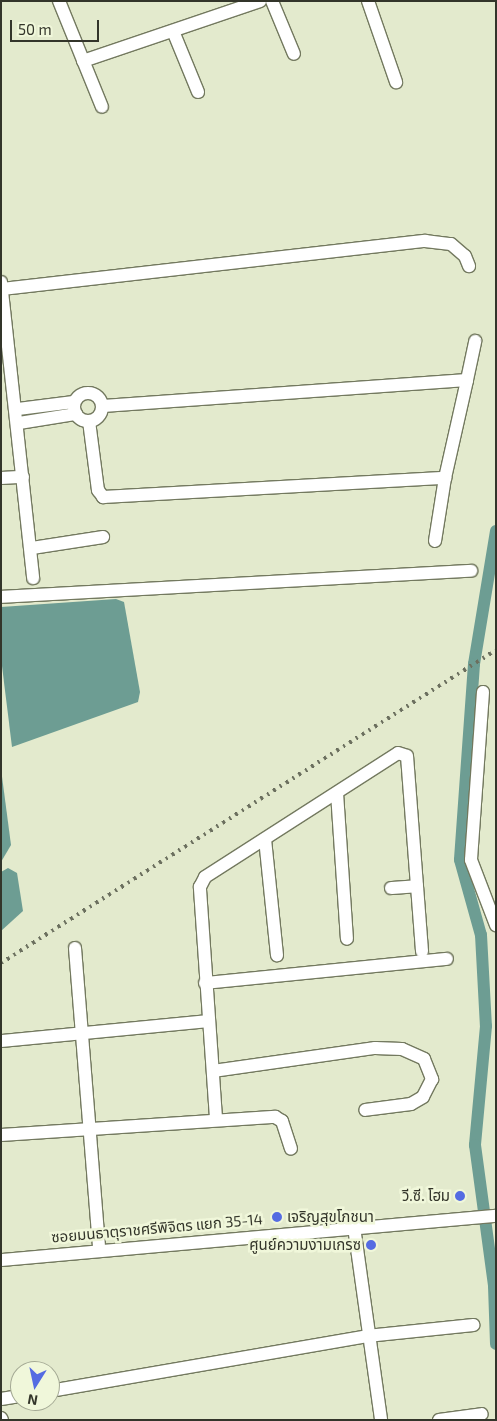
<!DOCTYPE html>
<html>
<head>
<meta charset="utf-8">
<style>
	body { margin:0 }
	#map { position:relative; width:497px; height:1421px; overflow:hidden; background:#e3eacd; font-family:"Exo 2","Noto Sans Thai",sans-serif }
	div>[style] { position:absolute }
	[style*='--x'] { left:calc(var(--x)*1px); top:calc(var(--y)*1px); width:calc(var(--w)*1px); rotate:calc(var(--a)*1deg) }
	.water>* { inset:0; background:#6d9d93 }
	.canal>* { height:12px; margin:-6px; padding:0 6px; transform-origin:6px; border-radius:6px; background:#6d9d93 }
	.roads { filter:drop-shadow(1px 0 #73795f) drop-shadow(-1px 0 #73795f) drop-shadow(0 1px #73795f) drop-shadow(0 -1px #73795f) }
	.minor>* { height:12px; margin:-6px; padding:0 6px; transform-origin:6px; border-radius:6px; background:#fff }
	.minor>.ring { margin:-6px; padding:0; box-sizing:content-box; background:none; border:12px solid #fff; border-radius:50% }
	.rail>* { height:4px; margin-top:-2px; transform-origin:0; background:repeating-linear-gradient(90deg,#6b6f5e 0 2.5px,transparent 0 7.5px) }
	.dots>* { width:14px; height:14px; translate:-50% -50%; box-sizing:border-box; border:2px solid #f0f7da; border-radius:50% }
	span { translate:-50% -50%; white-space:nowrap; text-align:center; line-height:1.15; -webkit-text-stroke:5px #f0f7da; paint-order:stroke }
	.poi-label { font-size:15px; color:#33352a }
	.right { translate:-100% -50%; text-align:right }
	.left { translate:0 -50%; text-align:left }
	.street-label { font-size:15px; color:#33352a }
	.frame { position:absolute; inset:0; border:2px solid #33352a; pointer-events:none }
	.north { position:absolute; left:10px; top:1361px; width:50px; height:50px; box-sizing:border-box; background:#f0f7da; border:1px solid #a4a994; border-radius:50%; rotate:190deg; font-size:14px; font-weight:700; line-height:20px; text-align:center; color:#33352a }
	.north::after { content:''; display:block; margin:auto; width:18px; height:22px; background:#556ce2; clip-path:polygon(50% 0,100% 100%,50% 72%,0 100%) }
	.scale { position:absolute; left:10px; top:20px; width:89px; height:22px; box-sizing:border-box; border:2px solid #33352a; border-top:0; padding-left:6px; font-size:15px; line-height:18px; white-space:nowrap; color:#33352a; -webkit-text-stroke:4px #f0f7da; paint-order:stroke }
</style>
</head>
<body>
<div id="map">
	<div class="water">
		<i style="clip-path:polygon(116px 599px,124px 602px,140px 692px,138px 702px,12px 747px,1px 658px,1px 607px)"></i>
		<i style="clip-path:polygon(1px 769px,11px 845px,1px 862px)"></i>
		<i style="clip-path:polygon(8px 868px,17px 873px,23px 911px,1px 931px,1px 872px)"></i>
	</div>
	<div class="canal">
		<i style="--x:496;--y:531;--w:135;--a:99.4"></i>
		<i style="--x:474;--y:664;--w:196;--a:94.1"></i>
		<i style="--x:460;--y:860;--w:78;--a:74.4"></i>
		<i style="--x:481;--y:935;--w:91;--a:86.9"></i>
		<i style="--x:486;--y:1026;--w:120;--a:95.3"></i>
		<i style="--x:475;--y:1145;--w:142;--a:82.3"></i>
		<i style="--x:494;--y:1286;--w:58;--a:88"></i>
	</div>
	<div class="roads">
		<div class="minor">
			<i style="--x:59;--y:1;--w:114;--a:67.9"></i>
			<i style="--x:272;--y:1;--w:57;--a:67.5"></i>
			<i style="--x:368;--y:1;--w:86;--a:70.9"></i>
			<i style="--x:173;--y:31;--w:66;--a:67.7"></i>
			<i style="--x:83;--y:61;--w:187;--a:-18.7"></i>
			<i style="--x:1;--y:282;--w:298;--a:83.8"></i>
			<i style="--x:2;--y:289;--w:426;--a:-6.5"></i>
			<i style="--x:425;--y:241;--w:26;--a:7"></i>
			<i style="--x:451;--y:244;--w:18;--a:41"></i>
			<i style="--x:465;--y:256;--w:11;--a:68"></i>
			<i style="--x:467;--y:380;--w:40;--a:-78"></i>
			<i class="ring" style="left:74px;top:393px;width:16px;height:16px"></i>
			<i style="--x:18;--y:409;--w:56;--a:-7.1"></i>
			<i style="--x:89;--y:421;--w:70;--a:82.6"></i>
			<i style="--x:98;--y:490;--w:9;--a:54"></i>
			<i style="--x:103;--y:497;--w:343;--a:-3.2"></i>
			<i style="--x:445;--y:478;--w:100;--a:-77.3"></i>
			<i style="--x:467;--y:380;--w:365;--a:175.9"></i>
			<i style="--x:19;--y:423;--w:58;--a:-9"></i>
			<i style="--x:1;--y:478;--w:22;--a:-3"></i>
			<i style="--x:435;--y:541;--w:64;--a:-81"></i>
			<i style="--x:32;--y:548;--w:72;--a:-8.8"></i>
			<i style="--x:1;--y:597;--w:471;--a:-3.2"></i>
			<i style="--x:483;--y:692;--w:168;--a:94.1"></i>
			<i style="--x:471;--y:860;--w:70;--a:69"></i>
			<i style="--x:337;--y:793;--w:146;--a:86.1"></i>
			<i style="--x:265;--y:839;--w:117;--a:84.1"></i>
			<i style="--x:391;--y:888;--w:26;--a:-4"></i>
			<i style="--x:75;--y:948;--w:302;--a:85.4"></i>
			<i style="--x:205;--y:983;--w:243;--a:-5.7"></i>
			<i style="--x:1;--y:1041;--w:208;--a:-5.5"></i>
			<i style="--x:213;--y:1071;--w:164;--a:-8.1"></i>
			<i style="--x:375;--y:1048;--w:27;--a:2"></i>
			<i style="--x:402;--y:1049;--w:24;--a:24"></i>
			<i style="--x:424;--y:1059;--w:22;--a:68"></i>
			<i style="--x:432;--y:1079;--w:20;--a:117"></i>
			<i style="--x:423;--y:1097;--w:14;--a:150"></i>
			<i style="--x:411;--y:1104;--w:46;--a:172.6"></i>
			<i style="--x:216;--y:1118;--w:232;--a:-94"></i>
			<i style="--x:200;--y:887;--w:11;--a:-63"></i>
			<i style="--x:205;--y:877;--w:229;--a:-32.7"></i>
			<i style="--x:398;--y:753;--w:9;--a:18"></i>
			<i style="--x:407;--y:756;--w:196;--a:85.6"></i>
			<i style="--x:1;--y:1135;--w:275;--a:-3.8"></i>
			<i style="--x:275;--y:1117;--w:8;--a:30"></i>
			<i style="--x:282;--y:1121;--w:29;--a:72"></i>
			<i style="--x:354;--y:1227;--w:195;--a:82"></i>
			<i style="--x:1;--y:1260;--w:497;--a:-5.1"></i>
			<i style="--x:50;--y:1391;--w:322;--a:-9.8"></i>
			<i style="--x:367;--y:1336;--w:107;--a:-5.9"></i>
			<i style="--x:1;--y:1399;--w:19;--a:-9"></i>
			<i style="--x:1;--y:1418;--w:2;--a:63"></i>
			<i style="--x:439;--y:1420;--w:43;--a:-7.9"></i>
		</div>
	</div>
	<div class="rail">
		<i style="--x:1;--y:963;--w:586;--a:-32.31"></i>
	</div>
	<div class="dots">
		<i style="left:460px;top:1196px;background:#556ce2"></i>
		<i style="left:277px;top:1217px;background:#556ce2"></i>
		<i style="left:371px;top:1245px;background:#556ce2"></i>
	</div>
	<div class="poi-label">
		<span class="right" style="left:450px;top:1196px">วี.ซี. โฮม</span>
		<span class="left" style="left:287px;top:1217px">เจริญสุขโภชนา</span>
		<span class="right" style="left:361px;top:1245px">ศูนย์ความงามเกรซ</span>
	</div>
	<div class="street-label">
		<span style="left:157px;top:1228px;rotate:-5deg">ซอยมนธาตุราชศรีพิจิตร แยก 35-14</span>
	</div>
	<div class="frame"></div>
	<div class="north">N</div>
	<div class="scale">50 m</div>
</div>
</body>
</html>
